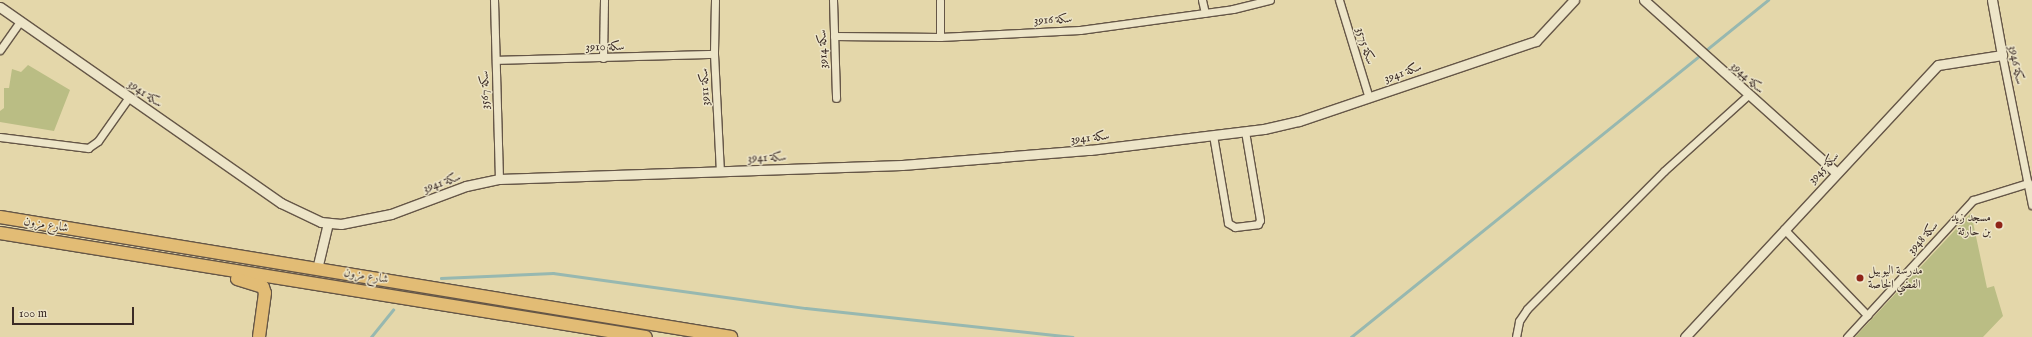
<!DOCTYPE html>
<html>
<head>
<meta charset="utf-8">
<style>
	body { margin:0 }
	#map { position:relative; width:2032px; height:337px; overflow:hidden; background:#e4d7aa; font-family:"IM FELL English",Amiri,serif }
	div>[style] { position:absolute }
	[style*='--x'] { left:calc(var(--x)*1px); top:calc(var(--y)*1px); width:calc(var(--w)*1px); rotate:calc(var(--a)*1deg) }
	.green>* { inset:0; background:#babd84 }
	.stream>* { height:2.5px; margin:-1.25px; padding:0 1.25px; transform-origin:1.25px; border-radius:1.25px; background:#97b8b0 }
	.roads { filter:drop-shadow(1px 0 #655647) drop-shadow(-1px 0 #655647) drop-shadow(0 1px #655647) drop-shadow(0 -1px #655647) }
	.minor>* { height:7px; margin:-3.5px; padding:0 3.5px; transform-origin:3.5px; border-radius:3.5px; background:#ede5c8 }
	.tertiary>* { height:9px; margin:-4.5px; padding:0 4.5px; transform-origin:4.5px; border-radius:4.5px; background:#ede5c8 }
	.primary>* { height:12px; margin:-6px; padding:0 6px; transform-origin:6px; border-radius:6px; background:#e2bc75 }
	.dots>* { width:11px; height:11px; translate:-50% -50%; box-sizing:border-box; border:2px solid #ede5c8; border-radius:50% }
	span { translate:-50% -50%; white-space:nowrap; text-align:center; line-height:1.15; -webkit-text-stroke:3px #ede5c8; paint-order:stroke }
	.street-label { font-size:12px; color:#3b2b26 }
	.poi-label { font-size:12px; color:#3b2b26 }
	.right { translate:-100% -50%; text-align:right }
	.left { translate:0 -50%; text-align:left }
	.scale { position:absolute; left:12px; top:307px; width:122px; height:18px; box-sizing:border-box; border:2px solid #3b2b26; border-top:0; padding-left:5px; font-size:12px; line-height:14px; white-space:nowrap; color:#3b2b26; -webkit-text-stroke:3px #ede5c8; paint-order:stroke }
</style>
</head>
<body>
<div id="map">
	<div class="green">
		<i style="clip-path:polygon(28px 65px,70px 90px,54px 131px,0 122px,0 111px,4px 108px,4px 88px,9px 88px,12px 69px,21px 72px)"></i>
		<i style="clip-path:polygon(1971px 213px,1987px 288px,1994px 286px,2003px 316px,1983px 337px,1855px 337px)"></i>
	</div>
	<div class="stream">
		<i style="--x:1705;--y:51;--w:81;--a:-39"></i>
		<i style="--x:441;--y:278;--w:112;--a:-2.6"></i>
		<i style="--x:553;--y:273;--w:255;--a:7.9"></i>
		<i style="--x:806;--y:308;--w:268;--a:6.2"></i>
		<i style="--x:371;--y:337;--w:35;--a:-51"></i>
		<i style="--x:1351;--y:337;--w:449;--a:-38.9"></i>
	</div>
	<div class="roads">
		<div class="minor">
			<i style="--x:494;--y:0;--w:179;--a:88.4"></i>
			<i style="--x:715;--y:0;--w:54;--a:91.1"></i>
			<i style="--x:714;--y:54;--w:118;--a:87.1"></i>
			<i style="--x:833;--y:0;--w:98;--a:88.2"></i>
			<i style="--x:1202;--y:0;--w:13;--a:77"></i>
			<i style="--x:1339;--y:0;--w:102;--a:73"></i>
			<i style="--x:834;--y:36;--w:106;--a:0.5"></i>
			<i style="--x:940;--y:37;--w:140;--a:-2.9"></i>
			<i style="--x:1080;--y:30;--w:154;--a:-7.8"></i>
			<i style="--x:1233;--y:9;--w:38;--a:-14"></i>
			<i style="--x:940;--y:37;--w:37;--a:-90"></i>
			<i style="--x:0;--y:50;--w:35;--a:-55"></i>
			<i style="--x:2002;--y:55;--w:153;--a:78.7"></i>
			<i style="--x:603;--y:58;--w:58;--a:-89"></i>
			<i style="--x:496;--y:60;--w:218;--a:-1.6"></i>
			<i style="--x:1213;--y:135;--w:89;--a:80.3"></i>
			<i style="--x:1228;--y:223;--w:8;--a:30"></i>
			<i style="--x:1235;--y:227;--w:23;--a:-7"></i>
			<i style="--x:1258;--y:224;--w:4;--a:-63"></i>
			<i style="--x:1260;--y:220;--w:90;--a:-99.6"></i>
			<i style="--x:0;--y:137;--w:89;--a:7.1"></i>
			<i style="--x:88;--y:148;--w:12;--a:-35"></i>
			<i style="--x:98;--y:141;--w:54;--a:-54.8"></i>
			<i style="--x:1784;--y:229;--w:120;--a:46"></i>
			<i style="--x:1516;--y:337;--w:16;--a:-79"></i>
			<i style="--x:1519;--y:321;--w:14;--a:-56"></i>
			<i style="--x:1527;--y:309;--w:194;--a:-45.2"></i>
			<i style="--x:1664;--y:171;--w:113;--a:-42.1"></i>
			<i style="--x:1847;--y:337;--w:186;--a:-47.4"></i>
			<i style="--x:1973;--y:200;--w:58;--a:-17.2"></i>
		</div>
		<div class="tertiary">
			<i style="--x:1644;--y:0;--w:258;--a:41.9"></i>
			<i style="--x:0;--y:7;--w:343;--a:34.9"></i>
			<i style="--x:281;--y:203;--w:44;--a:25.4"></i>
			<i style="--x:321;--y:222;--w:20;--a:6"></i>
			<i style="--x:341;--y:224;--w:51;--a:-11.3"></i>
			<i style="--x:391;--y:214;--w:80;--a:-20.5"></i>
			<i style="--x:466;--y:186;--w:34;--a:-12"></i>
			<i style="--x:499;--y:179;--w:403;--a:-2"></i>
			<i style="--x:902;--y:165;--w:189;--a:-4.6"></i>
			<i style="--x:1090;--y:150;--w:175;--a:-6.9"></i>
			<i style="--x:1264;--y:129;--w:36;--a:-13"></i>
			<i style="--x:1299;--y:121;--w:250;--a:-18.7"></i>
			<i style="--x:1536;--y:41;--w:56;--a:-47.2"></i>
			<i style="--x:317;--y:269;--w:47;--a:-76.6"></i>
			<i style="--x:1685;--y:337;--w:371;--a:-47.1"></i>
			<i style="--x:1938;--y:65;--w:65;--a:-8.9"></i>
			<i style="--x:2002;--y:55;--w:56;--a:-100.3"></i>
		</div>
		<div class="primary">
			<i style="--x:0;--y:217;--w:741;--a:9.32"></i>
			<i style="--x:0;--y:233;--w:654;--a:9.15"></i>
			<i style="--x:237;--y:279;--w:27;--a:17"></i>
			<i style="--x:263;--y:287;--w:6;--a:72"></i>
			<i style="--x:265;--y:293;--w:44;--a:97.8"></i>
		</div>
	</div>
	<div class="dots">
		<i style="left:1999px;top:225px;background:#8f2418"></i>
		<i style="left:1860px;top:278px;background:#8f2418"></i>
	</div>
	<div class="street-label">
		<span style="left:1053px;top:20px;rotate:-3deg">سكة 3916</span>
		<span style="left:1365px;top:46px;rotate:73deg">سكة 3575</span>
		<span style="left:605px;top:47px;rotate:-1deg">سكة 3910</span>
		<span style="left:823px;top:49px;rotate:-92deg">سكة 3914</span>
		<span style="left:2016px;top:65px;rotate:79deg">سكة 3946</span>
		<span style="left:1403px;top:73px;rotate:-19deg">سكة 3941</span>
		<span style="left:1747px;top:78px;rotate:42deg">سكة 3944</span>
		<span style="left:705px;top:87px;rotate:-93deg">سكة 3911</span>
		<span style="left:485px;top:90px;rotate:-91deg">سكة 3567</span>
		<span style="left:145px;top:94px;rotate:35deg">سكة 3941</span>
		<span style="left:1090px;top:138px;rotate:-6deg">سكة 3941</span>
		<span style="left:767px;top:158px;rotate:-2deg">سكة 3941</span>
		<span style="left:1824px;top:168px;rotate:-47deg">سكة 3945</span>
		<span style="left:442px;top:183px;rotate:-19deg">سكة 3941</span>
		<span style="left:46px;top:225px;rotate:9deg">شارع مزون</span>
		<span style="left:1923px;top:238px;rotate:-48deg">سكة 3948</span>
		<span style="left:366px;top:276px;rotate:10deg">شارع مزون</span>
	</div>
	<div class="poi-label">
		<span class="right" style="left:1991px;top:225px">مسجد زيد<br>بن حارثة</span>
		<span class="left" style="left:1868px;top:278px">مدرسة اليوبيل<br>الفضي الخاصة</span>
	</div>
	<div class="scale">100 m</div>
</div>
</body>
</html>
